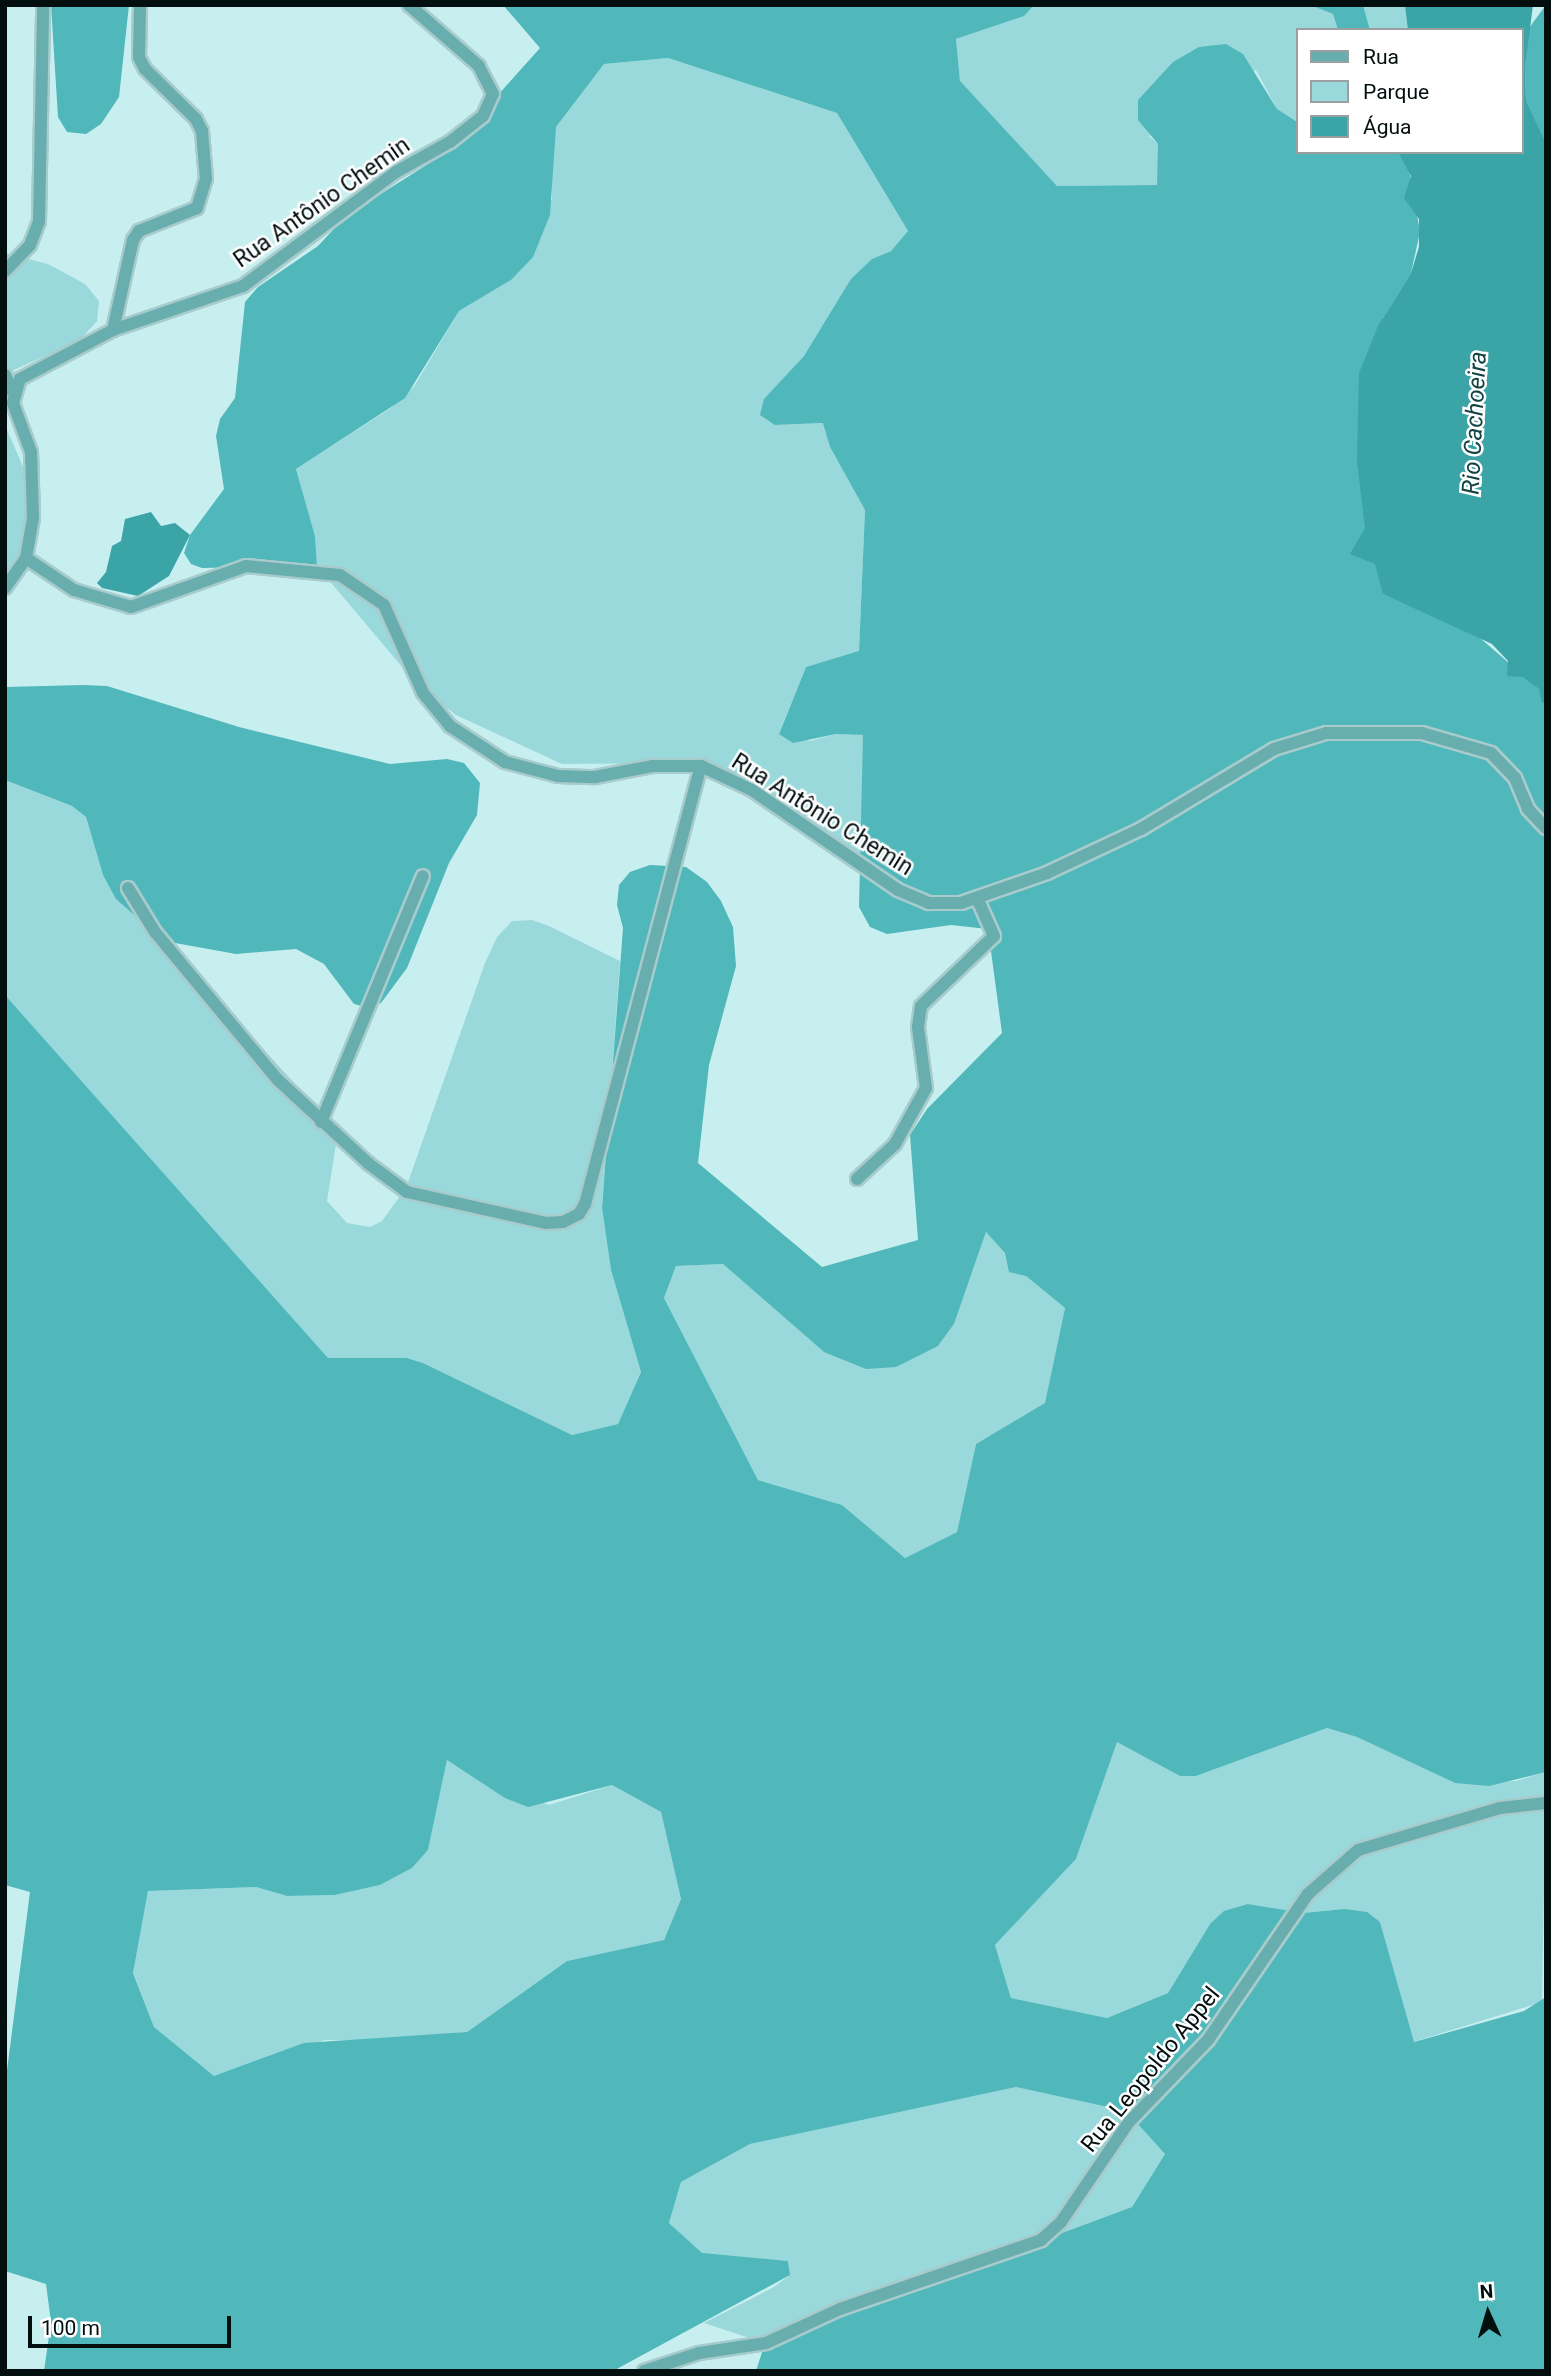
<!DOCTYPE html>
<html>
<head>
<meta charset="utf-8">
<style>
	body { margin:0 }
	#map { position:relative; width:1551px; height:2376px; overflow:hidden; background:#c8eff0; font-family:Roboto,sans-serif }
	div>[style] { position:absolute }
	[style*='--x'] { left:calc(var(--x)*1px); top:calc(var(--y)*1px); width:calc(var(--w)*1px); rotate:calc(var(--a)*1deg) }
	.green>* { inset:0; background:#99d9db }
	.forest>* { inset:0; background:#50b7ba }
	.water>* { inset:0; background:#3aa4a7 }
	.roads { filter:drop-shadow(2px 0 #a8cbcc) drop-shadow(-2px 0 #a8cbcc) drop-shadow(0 2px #a8cbcc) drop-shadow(0 -2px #a8cbcc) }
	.minor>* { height:12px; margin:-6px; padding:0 6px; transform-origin:6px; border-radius:6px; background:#69aeaf }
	span { translate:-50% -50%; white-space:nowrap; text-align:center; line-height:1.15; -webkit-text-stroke:5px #fff; paint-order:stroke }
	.street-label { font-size:23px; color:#030f0f }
	.water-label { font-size:24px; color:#134344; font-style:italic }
	.frame { position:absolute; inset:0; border:7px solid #030f0f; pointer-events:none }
	.legend { position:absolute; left:1296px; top:28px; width:228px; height:126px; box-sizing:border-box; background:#fff; border:2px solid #9a9f9f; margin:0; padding:9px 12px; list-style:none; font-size:21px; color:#030f0f }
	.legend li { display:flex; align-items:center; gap:14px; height:35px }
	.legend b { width:35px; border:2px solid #9a9f9f }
	.north { position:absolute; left:1453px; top:2278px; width:70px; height:70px; -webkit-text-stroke:5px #fff; paint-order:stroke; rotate:356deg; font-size:19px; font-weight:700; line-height:28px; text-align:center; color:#030f0f }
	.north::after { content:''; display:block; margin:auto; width:24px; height:32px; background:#030f0f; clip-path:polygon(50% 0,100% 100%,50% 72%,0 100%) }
	.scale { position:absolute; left:28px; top:2316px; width:203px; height:32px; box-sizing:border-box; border:4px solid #030f0f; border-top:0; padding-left:9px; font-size:21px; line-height:24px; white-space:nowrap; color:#030f0f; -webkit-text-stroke:5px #fff; paint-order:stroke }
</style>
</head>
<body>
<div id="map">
	<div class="green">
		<i style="clip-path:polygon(1034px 5px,1310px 5px,1333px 14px,1338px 30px,1297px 30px,1297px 122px,1291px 122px,1277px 109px,1256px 70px,1149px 136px,1158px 144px,1158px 185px,1057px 186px,960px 82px,956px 39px,1023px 16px)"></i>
		<i style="clip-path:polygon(1363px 5px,1409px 5px,1408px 30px,1370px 30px)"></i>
		<i style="clip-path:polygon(668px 58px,837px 113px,908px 231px,891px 251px,872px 259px,804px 356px,764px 400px,775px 425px,824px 423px,830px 447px,865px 510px,859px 652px,806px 667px,779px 733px,810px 741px,836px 734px,863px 735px,862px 861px,768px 799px,678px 763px,562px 764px,456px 715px,419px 687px,317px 566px,315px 536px,296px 469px,391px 408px,415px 385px,459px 311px,511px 280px,552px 199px,551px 154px,556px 127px,604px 64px)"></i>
		<i style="clip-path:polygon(5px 253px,48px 264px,85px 284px,99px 301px,97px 321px,80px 340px,5px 374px)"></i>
		<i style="clip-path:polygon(5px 425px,30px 483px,37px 539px,30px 559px,5px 589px)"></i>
		<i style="clip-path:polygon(5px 780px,72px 806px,86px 817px,103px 875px,333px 1125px,337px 1138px,327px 1201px,347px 1223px,370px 1227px,382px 1221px,406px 1188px,485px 963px,497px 937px,512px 921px,532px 920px,549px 926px,620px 961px,602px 1208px,611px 1270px,641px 1372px,618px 1424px,572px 1435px,423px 1363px,407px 1358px,328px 1358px,5px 995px)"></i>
		<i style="clip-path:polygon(986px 1232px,1026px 1276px,1065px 1308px,1045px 1404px,976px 1444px,957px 1532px,905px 1558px,842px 1505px,758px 1480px,664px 1298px,676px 1266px,723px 1264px,824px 1352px,938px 1346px,954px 1324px)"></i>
		<i style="clip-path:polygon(1327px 1728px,1357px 1737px,1455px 1783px,1516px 1781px,1546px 1772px,1542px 2002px,1413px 2042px,1380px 1922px,1344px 1909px,1303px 1913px,1248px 1904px,1210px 1924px,1168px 1993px,1107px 2018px,1011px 1998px,995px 1945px,1076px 1859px,1117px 1741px,1180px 1776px,1196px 1776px)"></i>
		<i style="clip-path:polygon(447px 1760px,473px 1776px,549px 1805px,612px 1785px,661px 1812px,681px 1899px,664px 1940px,567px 1961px,467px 2032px,388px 2040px,325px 2040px,214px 2076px,154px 2027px,133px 1972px,148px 1891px,256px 1887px,287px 1896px,335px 1895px,380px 1885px,412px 1868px,428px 1850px)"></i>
		<i style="clip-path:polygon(1016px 2087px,1126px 2111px,1165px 2154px,1132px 2207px,765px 2343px,704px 2323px,774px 2287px,790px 2275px,788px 2261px,702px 2254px,669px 2223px,681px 2182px,750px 2144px)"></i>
	</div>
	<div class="forest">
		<i style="clip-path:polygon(51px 5px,129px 5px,119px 97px,101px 124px,86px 134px,67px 132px,58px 117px)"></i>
		<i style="clip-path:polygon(evenodd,503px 5px,1034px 5px,1024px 16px,956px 39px,960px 81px,1057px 186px,1157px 185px,1158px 144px,1138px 120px,1138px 100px,1173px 62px,1199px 47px,1226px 44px,1243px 54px,1277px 109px,1297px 122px,1297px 152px,1406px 152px,1420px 232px,1411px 273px,1383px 318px,1383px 594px,1473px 632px,1546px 695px,1546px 1772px,1489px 1786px,1455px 1783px,1357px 1737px,1327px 1728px,1196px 1776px,1180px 1776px,1117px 1742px,1076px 1859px,995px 1945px,1011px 1998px,1107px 2018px,1168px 1993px,1210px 1924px,1224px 1911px,1248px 1904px,1303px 1913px,1344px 1909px,1367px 1912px,1380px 1922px,1414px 2042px,1524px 2011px,1546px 1997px,1546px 2371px,756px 2371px,765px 2343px,1132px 2207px,1165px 2154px,1126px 2111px,1016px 2087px,750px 2144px,681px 2182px,669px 2223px,702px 2253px,788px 2261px,790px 2275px,613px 2371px,44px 2371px,51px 2322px,46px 2284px,5px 2271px,5px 2086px,30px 1892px,5px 1885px,5px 995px,328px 1358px,407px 1358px,423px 1363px,572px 1435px,618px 1424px,641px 1372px,611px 1270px,602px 1208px,623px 928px,617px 905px,619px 885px,630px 872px,650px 865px,686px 867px,707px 882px,721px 901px,733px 927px,736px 966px,709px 1065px,698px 1163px,822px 1267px,918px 1240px,910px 1135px,927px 1109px,1002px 1033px,988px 929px,951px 925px,887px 934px,870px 927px,859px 907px,863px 735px,836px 734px,793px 743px,779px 734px,806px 667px,859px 651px,865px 510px,830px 447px,823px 423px,775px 425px,760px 415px,764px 399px,804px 356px,851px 279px,872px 259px,891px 251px,908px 231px,837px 113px,668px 58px,604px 64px,556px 127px,550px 215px,533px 257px,511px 280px,459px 311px,405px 398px,296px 469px,315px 536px,317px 566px,202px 568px,191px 564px,184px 553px,190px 535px,224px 489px,216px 436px,220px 419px,235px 398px,245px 302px,258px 287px,318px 246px,346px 216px,447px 152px,540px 48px,503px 5px,986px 1232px,1005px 1253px,1009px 1272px,1026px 1276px,1065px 1308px,1045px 1403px,976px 1444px,957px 1532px,905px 1558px,842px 1505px,758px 1480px,664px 1298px,676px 1266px,723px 1264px,824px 1352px,866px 1369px,896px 1367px,938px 1346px,954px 1324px,986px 1232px,503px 5px,447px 1760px,505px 1798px,528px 1807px,612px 1785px,661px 1812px,681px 1899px,664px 1940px,567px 1961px,467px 2032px,304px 2043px,214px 2076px,154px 2027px,133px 1973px,148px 1891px,256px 1887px,287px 1896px,335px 1895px,380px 1885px,412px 1868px,428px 1850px,447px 1760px)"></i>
		<i style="clip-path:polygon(1310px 5px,1363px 5px,1370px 30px,1338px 30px,1333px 14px)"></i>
		<i style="clip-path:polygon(1546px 5px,1546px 145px,1526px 100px,1525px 67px,1529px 28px)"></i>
		<i style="clip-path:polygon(83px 685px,107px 686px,239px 727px,390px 764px,447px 759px,464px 763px,480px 783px,477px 815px,449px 863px,407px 968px,381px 1003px,369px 1008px,354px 1004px,324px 964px,296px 949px,236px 954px,164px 941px,116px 899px,103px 875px,86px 817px,72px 806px,5px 780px,5px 687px)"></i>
	</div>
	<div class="water">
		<i style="clip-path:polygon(1405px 5px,1533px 5px,1525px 67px,1526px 100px,1546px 144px,1546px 702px,1542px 703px,1539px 689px,1523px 677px,1507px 676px,1508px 661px,1492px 644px,1383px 594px,1375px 564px,1350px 554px,1365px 528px,1357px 462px,1359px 373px,1378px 326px,1411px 273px,1419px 247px,1419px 219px,1404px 198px,1411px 176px,1398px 152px,1521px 152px,1521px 30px,1408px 30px)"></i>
		<i style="clip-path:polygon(151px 512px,161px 526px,175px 523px,190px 535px,169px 576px,138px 596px,102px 588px,97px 583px,106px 572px,112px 546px,121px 541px,125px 519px)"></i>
	</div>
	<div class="roads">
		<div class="minor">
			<i style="--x:5;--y:271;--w:36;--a:-46"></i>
			<i style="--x:30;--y:245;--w:25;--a:-69"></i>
			<i style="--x:39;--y:222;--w:217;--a:-88.9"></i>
			<i style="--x:113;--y:330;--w:92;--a:-77.5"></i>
			<i style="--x:133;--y:240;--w:11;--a:-56"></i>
			<i style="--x:139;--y:231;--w:62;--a:-21.6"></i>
			<i style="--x:197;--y:208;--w:30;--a:-73"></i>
			<i style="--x:206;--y:179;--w:48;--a:-94.8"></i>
			<i style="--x:202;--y:131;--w:13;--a:-117"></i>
			<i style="--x:196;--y:119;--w:71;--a:-135.6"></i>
			<i style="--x:145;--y:69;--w:13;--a:-117"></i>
			<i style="--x:139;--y:57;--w:52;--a:-88.9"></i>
			<i style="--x:5;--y:375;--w:19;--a:65"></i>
			<i style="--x:26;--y:558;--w:58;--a:33.7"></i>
			<i style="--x:74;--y:590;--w:59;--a:16.6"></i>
			<i style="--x:131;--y:607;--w:122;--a:-19.6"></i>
			<i style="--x:246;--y:566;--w:94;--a:5.5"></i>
			<i style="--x:340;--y:575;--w:53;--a:34.3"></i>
			<i style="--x:384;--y:605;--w:96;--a:66.1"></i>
			<i style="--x:423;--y:693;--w:43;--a:50.7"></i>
			<i style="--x:450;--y:726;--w:66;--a:33.2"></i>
			<i style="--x:505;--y:762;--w:55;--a:14.8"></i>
			<i style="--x:558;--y:776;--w:37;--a:2"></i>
			<i style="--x:595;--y:777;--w:58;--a:-10.9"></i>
			<i style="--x:652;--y:766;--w:49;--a:0"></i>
			<i style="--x:701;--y:766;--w:56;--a:25.2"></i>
			<i style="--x:752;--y:790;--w:177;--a:34.4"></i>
			<i style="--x:898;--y:890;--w:34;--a:23"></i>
			<i style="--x:929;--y:903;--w:32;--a:0"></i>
			<i style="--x:961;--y:903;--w:91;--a:-19.2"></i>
			<i style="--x:1047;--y:873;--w:104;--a:-25.1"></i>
			<i style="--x:1141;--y:829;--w:155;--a:-31"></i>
			<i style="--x:1274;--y:749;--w:54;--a:-17.1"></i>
			<i style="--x:1326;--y:733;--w:96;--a:0"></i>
			<i style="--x:1422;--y:733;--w:72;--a:16.2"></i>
			<i style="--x:1491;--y:753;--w:35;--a:46"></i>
			<i style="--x:1515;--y:778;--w:34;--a:67"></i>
			<i style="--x:1528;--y:809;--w:26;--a:47"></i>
			<i style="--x:5;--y:588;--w:37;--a:-55"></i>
			<i style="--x:26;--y:558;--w:41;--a:-80.1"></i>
			<i style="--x:33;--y:518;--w:66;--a:-91.7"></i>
			<i style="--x:31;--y:452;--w:52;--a:-110.2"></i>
			<i style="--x:13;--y:403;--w:25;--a:-74"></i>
			<i style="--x:20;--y:379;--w:105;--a:-27.8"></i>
			<i style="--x:113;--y:330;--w:137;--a:-18.7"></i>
			<i style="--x:243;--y:286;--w:191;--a:-36.7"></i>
			<i style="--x:396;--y:172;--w:62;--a:-29.1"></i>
			<i style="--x:450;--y:142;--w:42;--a:-38.2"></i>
			<i style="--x:483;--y:116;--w:24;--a:-66"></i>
			<i style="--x:493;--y:94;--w:31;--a:-117"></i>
			<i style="--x:479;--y:66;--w:93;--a:-138.9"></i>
			<i style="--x:128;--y:888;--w:52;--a:58.5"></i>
			<i style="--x:155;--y:932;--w:192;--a:50.3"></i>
			<i style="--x:278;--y:1080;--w:124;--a:42.7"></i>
			<i style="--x:369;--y:1164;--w:47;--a:36.4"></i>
			<i style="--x:407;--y:1192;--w:142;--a:12.6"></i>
			<i style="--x:546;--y:1223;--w:17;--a:-3"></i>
			<i style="--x:563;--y:1222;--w:18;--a:-27"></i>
			<i style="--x:579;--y:1214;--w:12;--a:-59"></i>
			<i style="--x:585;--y:1204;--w:453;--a:-75.2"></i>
			<i style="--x:321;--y:1122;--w:266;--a:-67.5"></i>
			<i style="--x:857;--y:1179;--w:52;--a:-42.6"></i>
			<i style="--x:895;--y:1144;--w:64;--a:-61"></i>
			<i style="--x:926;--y:1088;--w:62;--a:-97.5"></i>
			<i style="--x:918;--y:1027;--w:21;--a:-82"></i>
			<i style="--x:921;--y:1006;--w:101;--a:-43.8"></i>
			<i style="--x:994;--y:936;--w:42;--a:-114.1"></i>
			<i style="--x:644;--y:2371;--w:58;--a:-18.1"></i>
			<i style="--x:699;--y:2353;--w:68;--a:-8.5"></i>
			<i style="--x:766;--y:2343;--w:81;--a:-24.7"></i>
			<i style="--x:840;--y:2309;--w:213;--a:-18.9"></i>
			<i style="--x:1041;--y:2240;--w:27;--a:-42"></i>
			<i style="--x:1061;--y:2222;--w:121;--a:-55.8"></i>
			<i style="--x:1129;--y:2122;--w:114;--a:-46.1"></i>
			<i style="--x:1208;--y:2040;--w:177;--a:-55.6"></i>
			<i style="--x:1308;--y:1894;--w:67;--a:-41.3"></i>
			<i style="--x:1358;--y:1850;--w:148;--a:-16.5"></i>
			<i style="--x:1500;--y:1808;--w:46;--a:-6.2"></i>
		</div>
	</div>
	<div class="street-label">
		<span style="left:322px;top:203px;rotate:-35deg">Rua Antônio Chemin</span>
		<span style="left:822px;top:815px;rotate:32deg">Rua Antônio Chemin</span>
		<span style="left:1151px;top:2070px;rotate:-51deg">Rua Leopoldo Appel</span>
	</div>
	<div class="water-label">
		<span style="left:1475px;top:423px;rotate:-87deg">Rio Cachoeira</span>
	</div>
	<div class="frame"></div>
	<ul class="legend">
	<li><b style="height:9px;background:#69aeaf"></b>Rua</li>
	<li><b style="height:19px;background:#99d9db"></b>Parque</li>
	<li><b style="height:19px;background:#3aa4a7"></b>Água</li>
	</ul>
	<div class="north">N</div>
	<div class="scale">100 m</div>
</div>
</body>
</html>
